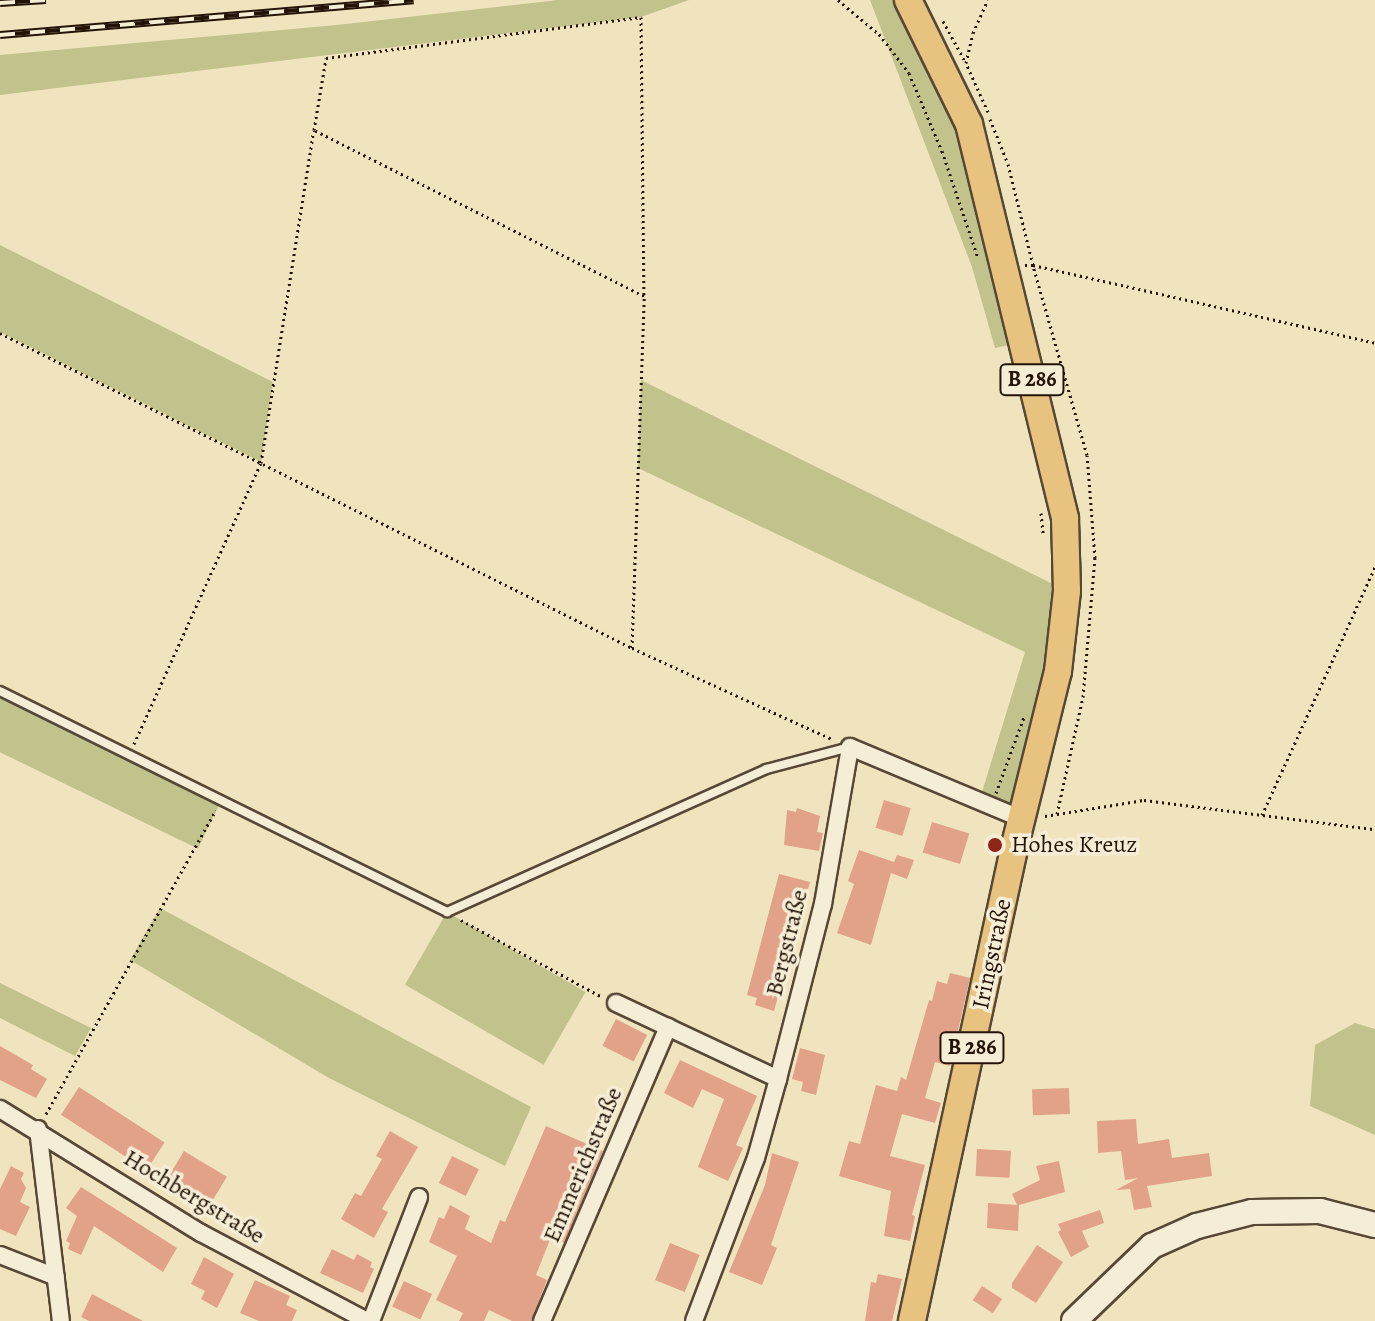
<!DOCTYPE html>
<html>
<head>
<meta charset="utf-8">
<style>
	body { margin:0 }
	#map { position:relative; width:1375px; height:1321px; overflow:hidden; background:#f0e4be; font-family:Alegreya,serif }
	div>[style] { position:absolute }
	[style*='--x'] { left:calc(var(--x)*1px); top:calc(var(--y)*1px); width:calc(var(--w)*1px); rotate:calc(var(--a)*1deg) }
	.green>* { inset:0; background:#c1c28c; transform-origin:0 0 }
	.building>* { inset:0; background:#e1a289; transform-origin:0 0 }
	.path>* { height:3px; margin-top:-1.5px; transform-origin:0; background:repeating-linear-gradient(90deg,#241408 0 2px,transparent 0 6px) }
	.roads { filter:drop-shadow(2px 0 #574836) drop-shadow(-2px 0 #574836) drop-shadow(0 2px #574836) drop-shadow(0 -2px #574836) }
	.lane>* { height:8px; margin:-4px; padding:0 4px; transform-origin:4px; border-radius:4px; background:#f5edd5 }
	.street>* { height:16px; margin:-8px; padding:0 8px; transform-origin:8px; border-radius:8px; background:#f5edd5 }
	.secondary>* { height:24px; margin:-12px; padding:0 12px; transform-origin:12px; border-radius:12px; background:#f5edd5 }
	.primary>* { height:26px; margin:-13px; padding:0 13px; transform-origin:13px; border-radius:13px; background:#e8c27f }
	.rail>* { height:8px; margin-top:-4px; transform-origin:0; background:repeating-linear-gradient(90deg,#f5edd5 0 15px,#241408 0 30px); box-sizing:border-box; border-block:2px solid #241408 }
	.dots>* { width:22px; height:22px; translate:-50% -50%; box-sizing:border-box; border:4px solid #f5edd5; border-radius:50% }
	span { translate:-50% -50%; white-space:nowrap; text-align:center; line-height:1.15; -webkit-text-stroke:7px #f5edd5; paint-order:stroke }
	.shield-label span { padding:2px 6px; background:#f5edd5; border:2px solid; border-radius:6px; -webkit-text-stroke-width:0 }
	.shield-label { font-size:22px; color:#241408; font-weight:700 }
	.poi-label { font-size:24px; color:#241408 }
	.left { translate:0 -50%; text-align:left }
	.street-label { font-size:24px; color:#241408 }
</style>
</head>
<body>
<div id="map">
	<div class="green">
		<i style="clip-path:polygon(558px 0,689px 0,641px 17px,0 95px,0 55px,337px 25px)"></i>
		<i style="clip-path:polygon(870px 0,908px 0,969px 124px,1023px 342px,995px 348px,972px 267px)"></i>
		<i style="clip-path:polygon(0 245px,273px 382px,261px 462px,0 332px)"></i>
		<i style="clip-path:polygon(641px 380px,1067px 591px,1022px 819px,979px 802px,1025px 652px,638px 468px)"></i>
		<i style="left:0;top:691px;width:247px;height:55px;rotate:26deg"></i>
		<i style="clip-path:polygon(160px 908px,531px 1107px,505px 1166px,329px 1078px,130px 960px)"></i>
		<i style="left:447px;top:912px;width:160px;height:84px;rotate:30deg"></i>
		<i style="clip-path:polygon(0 983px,91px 1028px,75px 1056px,0 1018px)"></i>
		<i style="clip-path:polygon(1355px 1023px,1375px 1029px,1375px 1135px,1310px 1106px,1315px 1045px)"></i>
	</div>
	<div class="building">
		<i style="left:884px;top:800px;width:28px;height:29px;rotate:17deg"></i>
		<i style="clip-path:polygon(797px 808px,820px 816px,817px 832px,823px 833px,819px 851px,784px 845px,787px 810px,796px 812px)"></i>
		<i style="left:932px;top:822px;width:39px;height:32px;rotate:17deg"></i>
		<i style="clip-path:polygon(859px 850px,894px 862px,897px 855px,914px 860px,907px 879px,891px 873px,871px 945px,837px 933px,854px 884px,848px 881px)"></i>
		<i style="clip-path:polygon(779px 874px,810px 882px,774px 1011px,755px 1005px,757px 998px,747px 995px)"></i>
		<i style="clip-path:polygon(950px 973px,970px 978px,950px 1066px,935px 1062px,925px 1098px,941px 1103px,935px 1123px,902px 1114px,890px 1156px,925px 1165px,912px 1215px,915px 1216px,910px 1241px,884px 1236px,891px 1191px,839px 1176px,849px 1141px,860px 1144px,876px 1085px,897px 1091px,901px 1077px,906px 1080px,929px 1000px,932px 1001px,937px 981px,947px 984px)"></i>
		<i style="left:616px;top:1019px;width:35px;height:30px;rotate:27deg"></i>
		<i style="clip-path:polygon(0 1046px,33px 1065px,31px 1069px,47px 1079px,36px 1098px,0 1080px)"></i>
		<i style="clip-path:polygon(800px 1048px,825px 1055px,816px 1095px,801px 1091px,803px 1082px,792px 1079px)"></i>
		<i style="clip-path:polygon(680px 1060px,757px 1096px,736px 1145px,743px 1148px,728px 1181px,698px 1167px,724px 1099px,702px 1089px,693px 1108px,664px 1093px)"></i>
		<i style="left:79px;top:1087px;width:102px;height:33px;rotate:33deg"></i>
		<i style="left:1069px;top:1088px;width:26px;height:37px;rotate:88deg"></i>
		<i style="clip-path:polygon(1136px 1119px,1138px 1144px,1169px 1139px,1172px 1158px,1209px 1153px,1212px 1176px,1147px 1186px,1152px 1207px,1134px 1210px,1130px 1189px,1116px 1190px,1138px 1178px,1125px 1180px,1121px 1151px,1098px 1153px,1097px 1121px)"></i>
		<i style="clip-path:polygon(546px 1126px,603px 1151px,564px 1243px,551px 1237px,536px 1275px,547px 1280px,531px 1321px,512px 1321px,489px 1310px,484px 1321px,459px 1321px,463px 1313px,436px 1300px,457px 1256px,429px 1242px,439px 1217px,444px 1219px,450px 1205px,470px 1216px,465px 1229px,491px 1243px,500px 1220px,505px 1222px)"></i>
		<i style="clip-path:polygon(390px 1131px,418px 1147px,382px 1209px,388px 1212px,374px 1238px,341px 1219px,355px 1193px,361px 1196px,382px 1159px,376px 1156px)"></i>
		<i style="left:977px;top:1149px;width:34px;height:27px;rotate:3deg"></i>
		<i style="left:184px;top:1151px;width:50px;height:31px;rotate:31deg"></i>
		<i style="clip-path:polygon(772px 1153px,799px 1162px,771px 1245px,777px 1248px,762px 1285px,729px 1272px,765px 1185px)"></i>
		<i style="left:452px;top:1156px;width:30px;height:30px;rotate:26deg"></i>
		<i style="clip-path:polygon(1059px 1161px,1065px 1192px,1019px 1205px,1018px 1231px,987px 1228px,988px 1203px,1017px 1205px,1012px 1194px,1040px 1180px,1036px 1166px)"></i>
		<i style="clip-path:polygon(11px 1166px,24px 1173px,21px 1179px,26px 1188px,20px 1202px,30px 1207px,16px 1236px,0 1229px,0 1189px)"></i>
		<i style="clip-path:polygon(81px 1187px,177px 1248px,163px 1272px,94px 1226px,81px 1255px,68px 1249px,70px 1243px,66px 1241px,77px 1216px,66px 1208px)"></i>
		<i style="clip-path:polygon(1100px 1210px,1104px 1223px,1082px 1231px,1089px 1247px,1071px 1257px,1058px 1232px,1061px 1230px,1058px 1224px)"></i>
		<i style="left:670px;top:1243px;width:32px;height:40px;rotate:22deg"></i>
		<i style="clip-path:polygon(1037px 1245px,1063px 1262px,1036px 1303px,1012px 1288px,1012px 1283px)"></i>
		<i style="clip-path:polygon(332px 1249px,354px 1260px,357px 1254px,372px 1262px,370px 1267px,374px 1269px,363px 1293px,320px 1273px)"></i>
		<i style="clip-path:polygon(204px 1257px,234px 1274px,217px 1308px,201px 1299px,205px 1291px,191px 1284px)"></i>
		<i style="clip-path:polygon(878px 1274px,902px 1279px,892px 1321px,865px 1321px,871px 1282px,876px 1283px)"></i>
		<i style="clip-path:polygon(255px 1280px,290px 1296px,286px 1305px,297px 1310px,292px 1321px,259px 1321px,240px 1313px)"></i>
		<i style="left:404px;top:1281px;width:31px;height:28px;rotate:25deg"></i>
		<i style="left:982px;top:1286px;width:24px;height:17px;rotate:33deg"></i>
		<i style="clip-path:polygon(92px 1294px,143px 1321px,89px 1321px,81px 1317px)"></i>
	</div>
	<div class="path">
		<i style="--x:838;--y:0;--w:53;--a:39.7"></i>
		<i style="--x:879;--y:34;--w:49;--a:52.4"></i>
		<i style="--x:909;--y:73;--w:85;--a:67.1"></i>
		<i style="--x:942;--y:151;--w:113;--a:71.4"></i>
		<i style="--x:943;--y:21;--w:48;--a:61.3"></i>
		<i style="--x:988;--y:112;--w:54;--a:-114.2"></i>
		<i style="--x:966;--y:63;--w:31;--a:-77"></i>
		<i style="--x:973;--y:33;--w:36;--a:-66"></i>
		<i style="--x:990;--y:119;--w:48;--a:68.2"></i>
		<i style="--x:1008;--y:164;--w:104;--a:76.1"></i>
		<i style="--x:1033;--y:265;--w:8;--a:180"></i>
		<i style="--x:0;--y:333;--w:706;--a:26.49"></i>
		<i style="--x:632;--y:648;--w:220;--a:24.5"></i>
		<i style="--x:1041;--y:513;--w:20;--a:84"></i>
		<i style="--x:632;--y:648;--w:352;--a:-88"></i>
		<i style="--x:134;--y:744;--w:308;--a:-65.7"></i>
		<i style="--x:261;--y:463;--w:337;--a:-81"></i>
		<i style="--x:314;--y:130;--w:73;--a:-80.5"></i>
		<i style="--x:326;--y:58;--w:318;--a:-7.4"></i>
		<i style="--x:641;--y:17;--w:279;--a:89.4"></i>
		<i style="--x:644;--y:296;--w:369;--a:-153.3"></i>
		<i style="--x:996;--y:793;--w:84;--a:-69.8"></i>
		<i style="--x:1057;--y:814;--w:120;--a:-77.5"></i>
		<i style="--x:1083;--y:697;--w:140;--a:-85.1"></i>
		<i style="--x:1095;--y:558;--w:103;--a:-94.4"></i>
		<i style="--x:1087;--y:455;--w:198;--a:-105.9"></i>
		<i style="--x:1033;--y:265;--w:351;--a:12.8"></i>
		<i style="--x:1262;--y:815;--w:273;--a:-65.5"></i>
		<i style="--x:1045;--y:816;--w:100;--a:-9.2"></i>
		<i style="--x:1144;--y:800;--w:233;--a:7.2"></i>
		<i style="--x:461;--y:920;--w:161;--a:28.6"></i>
		<i style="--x:46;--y:1114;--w:348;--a:-60.8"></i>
	</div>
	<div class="roads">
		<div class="lane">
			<i style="--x:0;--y:691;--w:499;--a:26.3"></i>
			<i style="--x:447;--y:912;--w:350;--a:-24.1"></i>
			<i style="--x:766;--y:769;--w:87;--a:-14.7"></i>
		</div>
		<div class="street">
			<i style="--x:616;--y:1003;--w:179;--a:25.1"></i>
			<i style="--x:0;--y:1109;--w:236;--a:31.7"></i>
			<i style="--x:201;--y:1233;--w:188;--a:27.9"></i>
			<i style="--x:38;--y:1129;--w:193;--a:83.2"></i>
			<i style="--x:0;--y:1255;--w:60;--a:21.4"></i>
			<i style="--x:371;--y:1321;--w:133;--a:-68.8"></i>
			<i style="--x:542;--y:1321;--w:320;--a:-66.8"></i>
			<i style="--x:694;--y:1321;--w:174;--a:-69.2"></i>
			<i style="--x:756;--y:1158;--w:82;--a:-74.4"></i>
			<i style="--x:778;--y:1079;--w:181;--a:-75.6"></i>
			<i style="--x:823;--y:904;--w:159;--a:-80.2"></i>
			<i style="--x:850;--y:747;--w:186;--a:22.7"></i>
		</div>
		<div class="secondary">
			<i style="--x:1074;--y:1321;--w:108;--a:-43.9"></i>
			<i style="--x:1152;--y:1246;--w:49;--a:-24"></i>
			<i style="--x:1197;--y:1226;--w:57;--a:-14.3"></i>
			<i style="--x:1252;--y:1212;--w:68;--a:-0.8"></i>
			<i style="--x:1320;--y:1211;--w:57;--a:14.3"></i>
		</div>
		<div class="primary">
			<i style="--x:908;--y:0;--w:138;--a:63.8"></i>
			<i style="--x:969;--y:124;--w:406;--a:76.3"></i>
			<i style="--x:1065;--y:519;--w:72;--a:88.4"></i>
			<i style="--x:1067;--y:591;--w:81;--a:96.4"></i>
			<i style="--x:1058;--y:671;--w:183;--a:103.9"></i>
			<i style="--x:1014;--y:849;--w:483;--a:102.2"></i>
		</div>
	</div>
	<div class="rail">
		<i style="--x:0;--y:3;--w:46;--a:-3.7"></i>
		<i style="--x:0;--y:35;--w:415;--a:-4.8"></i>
	</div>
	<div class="dots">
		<i style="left:995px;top:845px;background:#8f2418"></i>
	</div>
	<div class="shield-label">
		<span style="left:1032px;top:380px">B 286</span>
		<span style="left:972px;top:1048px">B 286</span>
	</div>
	<div class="poi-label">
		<span class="left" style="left:1011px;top:845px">Hohes Kreuz</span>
	</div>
	<div class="street-label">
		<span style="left:787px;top:943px;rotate:-76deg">Bergstraße</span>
		<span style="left:992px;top:954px;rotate:-78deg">Iringstraße</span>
		<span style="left:583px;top:1165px;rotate:-67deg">Emmerichstraße</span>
		<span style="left:194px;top:1197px;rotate:31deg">Hochbergstraße</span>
	</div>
</div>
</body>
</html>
